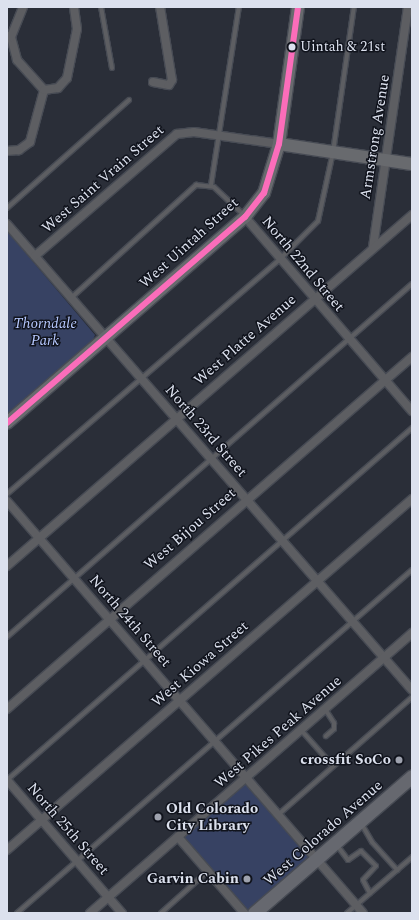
<!DOCTYPE html>
<html>
<head>
<meta charset="utf-8">
<style>
	body { margin:0 }
	#map { position:relative; width:419px; height:920px; overflow:hidden; background:#2a2e38; font-family:Spectral,serif }
	div>[style] { position:absolute }
	[style*='--x'] { left:calc(var(--x)*1px); top:calc(var(--y)*1px); width:calc(var(--w)*1px); rotate:calc(var(--a)*1deg) }
	.green>* { inset:0; background:#374263 }
	.roads { filter:drop-shadow(1px 0 #474b54) drop-shadow(-1px 0 #474b54) drop-shadow(0 1px #474b54) drop-shadow(0 -1px #474b54) }
	.service>* { height:4px; margin:-2px; padding:0 2px; transform-origin:2px; border-radius:2px; background:#5d5e62 }
	.minor>* { height:8px; margin:-4px; padding:0 4px; transform-origin:4px; border-radius:4px; background:#5d5e62 }
	.secondary>* { height:12px; margin:-6px; padding:0 6px; transform-origin:6px; border-radius:6px; background:#686a6e }
	.primary>* { height:13px; margin:-6.5px; padding:0 6.5px; transform-origin:6.5px; border-radius:6.5px; background:#66686f }
	.bus-1>* { height:6px; margin:-3px; padding:0 3px; transform-origin:3px; border-radius:3px; background:#fb6dba }
	.dots>* { width:11px; height:11px; translate:-50% -50%; box-sizing:border-box; border:2px solid #10131c; border-radius:50% }
	span { translate:-50% -50%; white-space:nowrap; text-align:center; line-height:1.15; -webkit-text-stroke:3px #10131c; paint-order:stroke }
	.bus-label { font-size:14px; color:#dce1ee }
	.left { translate:0 -50%; text-align:left }
	.street-label { font-size:15px; color:#dce1ee }
	.park-label { font-size:15px; color:#b6c8fe; font-style:italic }
	.poi-label { font-size:15px; color:#dce1ee; font-weight:700 }
	.right { translate:-100% -50%; text-align:right }
	.frame { position:absolute; inset:0; border:8px solid #dce1ee; pointer-events:none }
</style>
</head>
<body>
<div id="map">
	<div class="green">
		<i style="clip-path:polygon(7px 231px,95px 335px,92px 342px,7px 414px)"></i>
		<i style="clip-path:polygon(247px 777px,317px 860px,254px 913px,244px 913px,178px 837px)"></i>
	</div>
	<div class="roads">
		<div class="service">
			<i style="--x:101;--y:7;--w:62;--a:79.8"></i>
			<i style="--x:211;--y:185;--w:180;--a:-81.1"></i>
			<i style="--x:7;--y:208;--w:163;--a:-41.5"></i>
			<i style="--x:71;--y:298;--w:169;--a:-42.1"></i>
			<i style="--x:196;--y:185;--w:18;--a:6"></i>
			<i style="--x:214;--y:187;--w:42;--a:43.1"></i>
			<i style="--x:7;--y:494;--w:360;--a:-40.7"></i>
			<i style="--x:280;--y:259;--w:54;--a:-45"></i>
			<i style="--x:318;--y:221;--w:71;--a:-77.7"></i>
			<i style="--x:333;--y:152;--w:147;--a:-81.8"></i>
			<i style="--x:7;--y:637;--w:537;--a:-41.08"></i>
			<i style="--x:325;--y:709;--w:17;--a:57"></i>
			<i style="--x:334;--y:723;--w:6;--a:90"></i>
			<i style="--x:334;--y:729;--w:11;--a:139"></i>
			<i style="--x:301;--y:730;--w:48;--a:48.4"></i>
			<i style="--x:7;--y:780;--w:537;--a:-41"></i>
			<i style="--x:279;--y:814;--w:177;--a:-41.3"></i>
			<i style="--x:361;--y:823;--w:22;--a:60"></i>
			<i style="--x:372;--y:842;--w:38;--a:48"></i>
			<i style="--x:336;--y:844;--w:20;--a:53"></i>
			<i style="--x:348;--y:860;--w:16;--a:-35"></i>
			<i style="--x:361;--y:851;--w:21;--a:45"></i>
			<i style="--x:376;--y:866;--w:19;--a:133"></i>
			<i style="--x:363;--y:880;--w:15;--a:62"></i>
			<i style="--x:17;--y:913;--w:523;--a:-40.97"></i>
			<i style="--x:161;--y:913;--w:63;--a:-41.8"></i>
			<i style="--x:347;--y:913;--w:86;--a:-40.7"></i>
		</div>
		<div class="minor">
			<i style="--x:7;--y:36;--w:4;--a:14"></i>
			<i style="--x:11;--y:37;--w:24;--a:75"></i>
			<i style="--x:17;--y:60;--w:40;--a:48"></i>
			<i style="--x:44;--y:90;--w:54;--a:105.1"></i>
			<i style="--x:30;--y:142;--w:14;--a:144"></i>
			<i style="--x:19;--y:150;--w:12;--a:175"></i>
			<i style="--x:11;--y:37;--w:32;--a:-68"></i>
			<i style="--x:153;--y:82;--w:16;--a:11"></i>
			<i style="--x:169;--y:85;--w:6;--a:-59"></i>
			<i style="--x:172;--y:80;--w:74;--a:-99.3"></i>
			<i style="--x:44;--y:90;--w:14;--a:-8"></i>
			<i style="--x:58;--y:88;--w:13;--a:-48"></i>
			<i style="--x:67;--y:78;--w:50;--a:-78.5"></i>
			<i style="--x:77;--y:29;--w:22;--a:-98"></i>
			<i style="--x:245;--y:217;--w:256;--a:49.3"></i>
			<i style="--x:7;--y:224;--w:617;--a:49.01"></i>
			<i style="--x:373;--y:247;--w:243;--a:-81.7"></i>
			<i style="--x:35;--y:256;--w:187;--a:-40.7"></i>
			<i style="--x:177;--y:134;--w:17;--a:-7"></i>
			<i style="--x:194;--y:132;--w:86;--a:8"></i>
			<i style="--x:7;--y:501;--w:544;--a:49.17"></i>
			<i style="--x:7;--y:566;--w:536;--a:-40.91"></i>
			<i style="--x:7;--y:709;--w:537;--a:-41"></i>
			<i style="--x:7;--y:780;--w:176;--a:49.2"></i>
			<i style="--x:178;--y:837;--w:101;--a:49"></i>
			<i style="--x:7;--y:850;--w:536;--a:-40.91"></i>
			<i style="--x:90;--y:913;--w:427;--a:-41"></i>
		</div>
		<div class="secondary">
			<i style="--x:279;--y:144;--w:134;--a:8.6"></i>
			<i style="--x:7;--y:423;--w:315;--a:-40.9"></i>
			<i style="--x:245;--y:217;--w:31;--a:-52"></i>
			<i style="--x:264;--y:193;--w:51;--a:-73"></i>
			<i style="--x:279;--y:144;--w:138;--a:-82.1"></i>
		</div>
		<div class="primary">
			<i style="--x:254;--y:913;--w:209;--a:-40.9"></i>
		</div>
	</div>
	<div class="bus-1">
		<i style="--x:7;--y:423;--w:315;--a:-40.9"></i>
		<i style="--x:245;--y:217;--w:31;--a:-52"></i>
		<i style="--x:264;--y:193;--w:51;--a:-73"></i>
		<i style="--x:279;--y:144;--w:138;--a:-82.1"></i>
	</div>
	<div class="dots">
		<i style="left:292px;top:47px;background:#dce1ee"></i>
		<i style="left:399px;top:760px;background:#9ea2ae"></i>
		<i style="left:158px;top:817px;background:#9ea2ae"></i>
		<i style="left:247px;top:879px;background:#9ea2ae"></i>
	</div>
	<div class="bus-label">
		<span class="left" style="left:300px;top:47px">Uintah &amp; 21st</span>
	</div>
	<div class="street-label">
		<span style="left:375px;top:137px;rotate:-81deg">Armstrong Avenue</span>
		<span style="left:103px;top:179px;rotate:-41deg">West Saint Vrain Street</span>
		<span style="left:189px;top:243px;rotate:-42deg">West Uintah Street</span>
		<span style="left:303px;top:264px;rotate:50deg">North 22nd Street</span>
		<span style="left:245px;top:340px;rotate:-41deg">West Platte Avenue</span>
		<span style="left:206px;top:431px;rotate:49deg">North 23rd Street</span>
		<span style="left:190px;top:529px;rotate:-41deg">West Bijou Street</span>
		<span style="left:130px;top:621px;rotate:49deg">North 24th Street</span>
		<span style="left:200px;top:664px;rotate:-41deg">West Kiowa Street</span>
		<span style="left:278px;top:732px;rotate:-41deg">West Pikes Peak Avenue</span>
		<span style="left:68px;top:829px;rotate:49deg">North 25th Street</span>
		<span style="left:323px;top:833px;rotate:-41deg">West Colorado Avenue</span>
	</div>
	<div class="park-label">
		<span style="left:45px;top:332px">Thorndale<br>Park</span>
	</div>
	<div class="poi-label">
		<span class="right" style="left:391px;top:760px">crossfit SoCo</span>
		<span class="left" style="left:166px;top:817px">Old Colorado<br>City Library</span>
		<span class="right" style="left:239px;top:879px">Garvin Cabin</span>
	</div>
	<div class="frame"></div>
</div>
</body>
</html>
